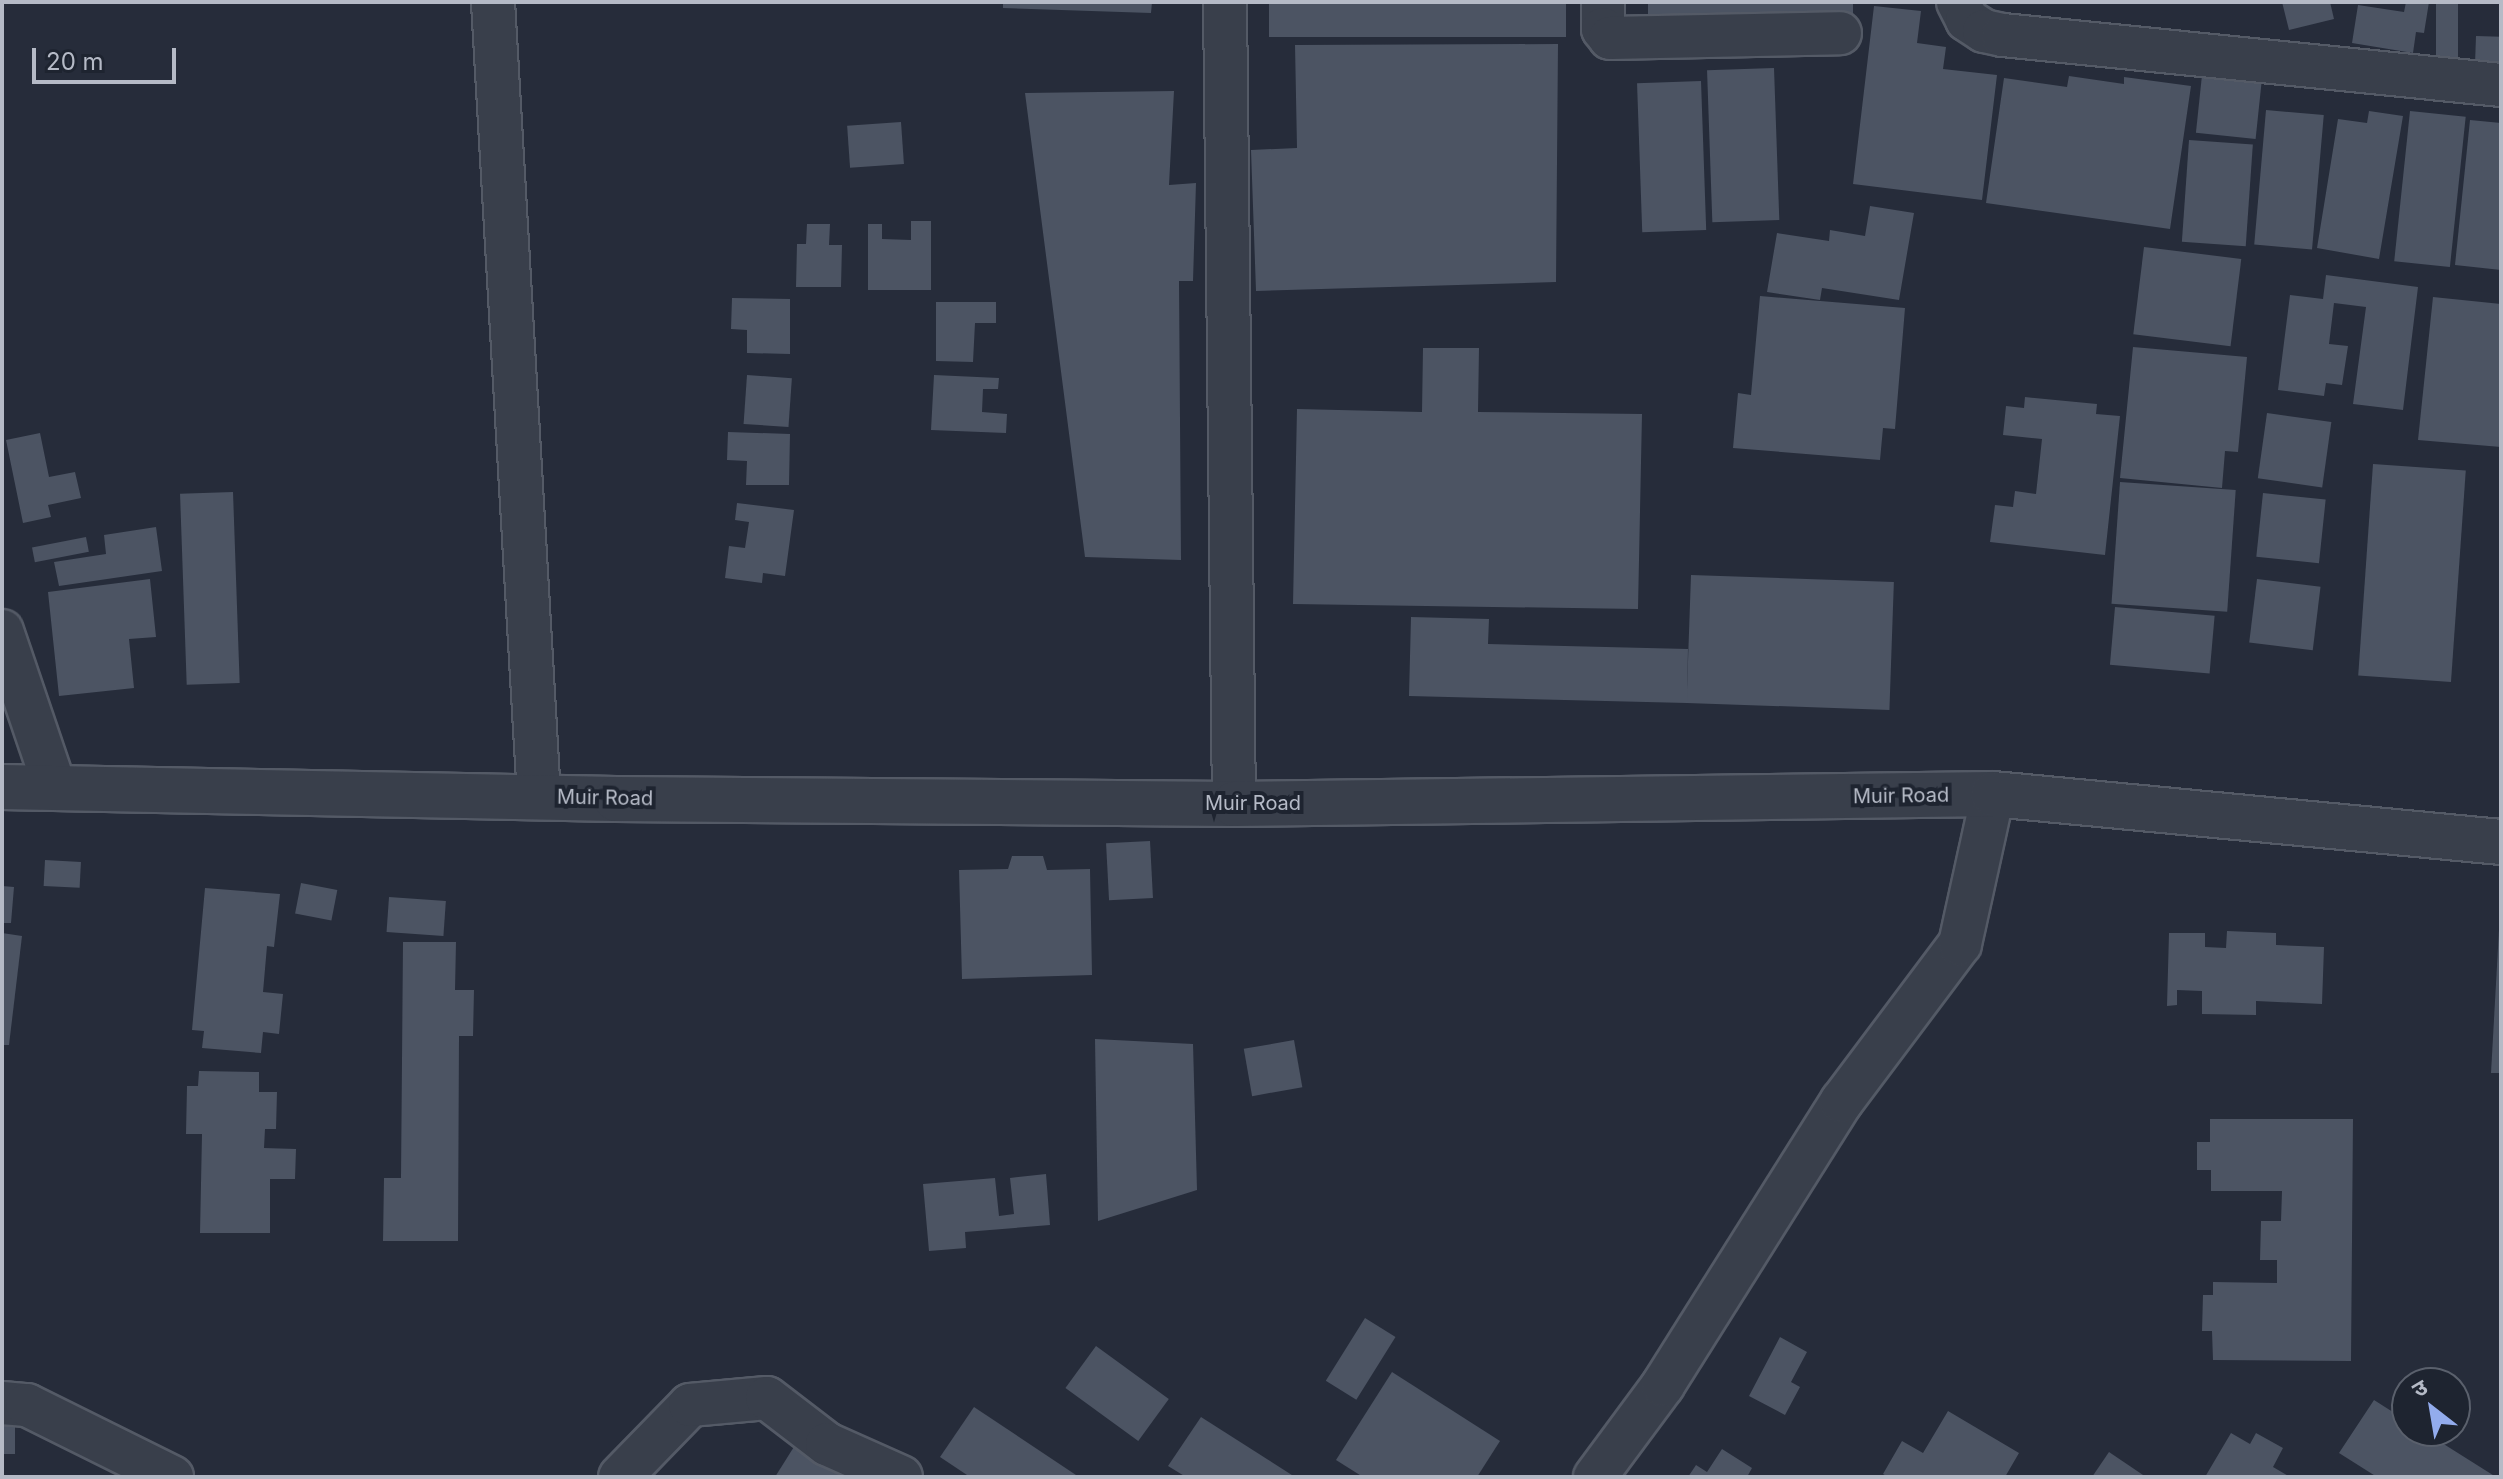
<!DOCTYPE html>
<html>
<head>
<meta charset="utf-8">
<style>
	body { margin:0 }
	#map { position:relative; width:2503px; height:1479px; overflow:hidden; background:#262c3a; font-family:Inter,"Noto Sans Devanagari",sans-serif }
	div>[style] { position:absolute }
	[style*='--x'] { left:calc(var(--x)*1px); top:calc(var(--y)*1px); width:calc(var(--w)*1px); rotate:calc(var(--a)*1deg) }
	.building>* { inset:0; background:#4c5463; transform-origin:0 0 }
	.roads { filter:drop-shadow(2px 0 #545a66) drop-shadow(-2px 0 #545a66) drop-shadow(0 2px #545a66) drop-shadow(0 -2px #545a66) }
	.minor>* { height:42px; margin:-21px; padding:0 21px; transform-origin:21px; border-radius:21px; background:#393f4b }
	.tertiary>* { height:44px; margin:-22px; padding:0 22px; transform-origin:22px; border-radius:22px; background:#393f4b }
	span { translate:-50% -50%; white-space:nowrap; text-align:center; line-height:1.15; -webkit-text-stroke:8px #1e2430; paint-order:stroke }
	.street-label { font-size:20px; color:#b5bac6 }
	.frame { position:absolute; inset:0; border:4px solid #b5bac6; pointer-events:none }
	.north { position:absolute; left:2391px; top:1367px; width:80px; height:80px; box-sizing:border-box; background:#1e2430; border:2px solid #5a606c; border-radius:50%; rotate:329deg; font-size:22px; font-weight:700; line-height:32px; text-align:center; color:#b5bac6 }
	.north::after { content:''; display:block; margin:auto; width:28px; height:36px; background:#93aced; clip-path:polygon(50% 0,100% 100%,50% 72%,0 100%) }
	.scale { position:absolute; left:32px; top:48px; width:144px; height:36px; box-sizing:border-box; border:4px solid #b5bac6; border-top:0; padding-left:10px; font-size:24px; line-height:28px; white-space:nowrap; color:#b5bac6; -webkit-text-stroke:6px #1e2430; paint-order:stroke }
</style>
</head>
<body>
<div id="map">
	<div class="building">
		<i style="clip-path:polygon(1003px 2px,1152px 2px,1151px 13px,1003px 8px)"></i>
		<i style="left:1269px;top:2px;width:297px;height:35px"></i>
		<i style="clip-path:polygon(1648px 2px,1853px 2px,1853px 23px,1648px 27px)"></i>
		<i style="clip-path:polygon(2282px 2px,2330px 2px,2334px 19px,2289px 30px)"></i>
		<i style="clip-path:polygon(2406px 2px,2429px 2px,2424px 33px,2416px 32px,2413px 53px,2352px 43px,2358px 5px,2404px 12px)"></i>
		<i style="left:2436px;top:2px;width:22px;height:58px"></i>
		<i style="clip-path:polygon(1874px 6px,1921px 11px,1917px 43px,1946px 47px,1943px 69px,1997px 75px,1982px 200px,1853px 184px)"></i>
		<i style="left:2476px;top:36px;width:25px;height:34px;rotate:2deg"></i>
		<i style="clip-path:polygon(1558px 44px,1556px 282px,1256px 291px,1251px 150px,1297px 148px,1295px 45px)"></i>
		<i style="left:1774px;top:68px;width:152px;height:67px;rotate:88deg"></i>
		<i style="left:2202px;top:75px;width:60px;height:58px;rotate:6deg"></i>
		<i style="clip-path:polygon(2069px 76px,2124px 84px,2124px 77px,2191px 86px,2170px 229px,1986px 203px,2004px 78px,2067px 87px)"></i>
		<i style="left:1701px;top:81px;width:149px;height:64px;rotate:88deg"></i>
		<i style="clip-path:polygon(1174px 91px,1169px 185px,1196px 183px,1193px 281px,1179px 281px,1181px 560px,1085px 557px,1025px 93px)"></i>
		<i style="left:2266px;top:110px;width:58px;height:135px;rotate:5deg"></i>
		<i style="clip-path:polygon(2369px 111px,2403px 116px,2379px 259px,2317px 248px,2338px 119px,2367px 123px)"></i>
		<i style="left:2410px;top:111px;width:56px;height:151px;rotate:6deg"></i>
		<i style="clip-path:polygon(2470px 120px,2501px 123px,2501px 270px,2455px 265px)"></i>
		<i style="left:901px;top:122px;width:42px;height:54px;rotate:86deg"></i>
		<i style="left:2189px;top:140px;width:64px;height:102px;rotate:4deg"></i>
		<i style="clip-path:polygon(1870px 206px,1914px 213px,1899px 300px,1822px 288px,1820px 300px,1767px 292px,1777px 233px,1829px 241px,1830px 230px,1865px 236px)"></i>
		<i style="clip-path:polygon(911px 221px,931px 221px,931px 290px,868px 290px,868px 224px,882px 224px,882px 239px,911px 240px)"></i>
		<i style="clip-path:polygon(807px 224px,830px 224px,829px 245px,842px 245px,841px 287px,796px 287px,797px 244px,806px 244px)"></i>
		<i style="left:2144px;top:247px;width:98px;height:88px;rotate:7deg"></i>
		<i style="clip-path:polygon(2326px 275px,2418px 287px,2403px 410px,2353px 404px,2366px 307px,2334px 303px,2329px 344px,2348px 346px,2342px 385px,2326px 383px,2324px 396px,2278px 390px,2290px 295px,2323px 299px)"></i>
		<i style="clip-path:polygon(1760px 296px,1905px 308px,1895px 429px,1883px 428px,1880px 460px,1733px 448px,1738px 393px,1751px 395px)"></i>
		<i style="clip-path:polygon(2433px 297px,2501px 304px,2501px 447px,2418px 440px)"></i>
		<i style="clip-path:polygon(732px 298px,790px 299px,790px 354px,747px 353px,747px 330px,731px 329px)"></i>
		<i style="clip-path:polygon(936px 302px,996px 302px,996px 323px,975px 323px,973px 362px,936px 361px)"></i>
		<i style="clip-path:polygon(2133px 347px,2247px 357px,2238px 452px,2225px 451px,2222px 488px,2120px 478px)"></i>
		<i style="clip-path:polygon(1423px 348px,1479px 348px,1478px 412px,1642px 414px,1638px 609px,1293px 604px,1297px 409px,1422px 412px)"></i>
		<i style="left:747px;top:375px;width:45px;height:49px;rotate:4deg"></i>
		<i style="clip-path:polygon(934px 375px,999px 378px,998px 389px,983px 389px,982px 412px,1007px 414px,1006px 433px,931px 430px)"></i>
		<i style="clip-path:polygon(2025px 397px,2097px 404px,2096px 414px,2120px 416px,2105px 555px,1990px 542px,1995px 505px,2013px 507px,2015px 491px,2036px 494px,2042px 439px,2003px 435px,2006px 406px,2024px 408px)"></i>
		<i style="left:2267px;top:413px;width:65px;height:66px;rotate:8deg"></i>
		<i style="clip-path:polygon(728px 432px,790px 434px,789px 485px,746px 485px,747px 461px,727px 460px)"></i>
		<i style="clip-path:polygon(40px 433px,49px 477px,75px 472px,81px 498px,48px 505px,51px 517px,23px 523px,6px 440px)"></i>
		<i style="left:2373px;top:464px;width:93px;height:212px;rotate:4deg"></i>
		<i style="left:2120px;top:482px;width:116px;height:122px;rotate:4deg"></i>
		<i style="left:233px;top:492px;width:191px;height:53px;rotate:88deg"></i>
		<i style="left:2263px;top:493px;width:63px;height:64px;rotate:6deg"></i>
		<i style="clip-path:polygon(737px 503px,794px 510px,785px 576px,763px 573px,762px 583px,725px 578px,729px 546px,745px 548px,749px 522px,735px 520px)"></i>
		<i style="clip-path:polygon(156px 527px,162px 571px,59px 586px,54px 562px,106px 554px,104px 535px)"></i>
		<i style="left:86px;top:537px;width:15px;height:55px;rotate:79deg"></i>
		<i style="left:1691px;top:575px;width:203px;height:128px;rotate:2deg"></i>
		<i style="clip-path:polygon(150px 579px,156px 637px,129px 639px,134px 688px,59px 696px,48px 592px)"></i>
		<i style="left:2257px;top:579px;width:64px;height:64px;rotate:7deg"></i>
		<i style="left:2115px;top:607px;width:100px;height:58px;rotate:5deg"></i>
		<i style="clip-path:polygon(1411px 617px,1489px 619px,1488px 644px,1688px 649px,1687px 703px,1409px 696px)"></i>
		<i style="left:1150px;top:841px;width:57px;height:44px;rotate:87deg"></i>
		<i style="clip-path:polygon(1012px 856px,1043px 856px,1047px 870px,1090px 869px,1092px 975px,962px 979px,959px 870px,1008px 869px)"></i>
		<i style="left:45px;top:860px;width:36px;height:26px;rotate:3deg"></i>
		<i style="left:301px;top:883px;width:37px;height:31px;rotate:11deg"></i>
		<i style="clip-path:polygon(2px 886px,14px 887px,11px 923px,2px 923px)"></i>
		<i style="clip-path:polygon(205px 888px,280px 894px,274px 947px,267px 946px,263px 992px,283px 994px,279px 1034px,263px 1032px,261px 1053px,202px 1048px,204px 1031px,192px 1030px)"></i>
		<i style="left:389px;top:897px;width:57px;height:35px;rotate:4deg"></i>
		<i style="clip-path:polygon(2499px 930px,2501px 931px,2501px 1073px,2491px 1073px)"></i>
		<i style="clip-path:polygon(2227px 931px,2276px 933px,2276px 945px,2324px 947px,2322px 1004px,2256px 1001px,2256px 1015px,2202px 1014px,2202px 991px,2177px 990px,2177px 1005px,2167px 1006px,2169px 933px,2205px 933px,2205px 947px,2226px 948px)"></i>
		<i style="clip-path:polygon(2px 933px,22px 936px,9px 1045px,2px 1045px)"></i>
		<i style="clip-path:polygon(403px 942px,456px 942px,455px 990px,474px 990px,473px 1036px,459px 1036px,458px 1241px,383px 1241px,384px 1178px,401px 1178px)"></i>
		<i style="clip-path:polygon(1095px 1039px,1193px 1044px,1197px 1190px,1098px 1221px)"></i>
		<i style="left:1294px;top:1040px;width:48px;height:51px;rotate:80deg"></i>
		<i style="clip-path:polygon(199px 1071px,259px 1072px,259px 1092px,277px 1092px,276px 1129px,265px 1129px,264px 1148px,296px 1149px,295px 1179px,270px 1179px,270px 1233px,200px 1233px,202px 1134px,186px 1134px,187px 1086px,198px 1086px)"></i>
		<i style="clip-path:polygon(2210px 1119px,2353px 1119px,2351px 1361px,2213px 1360px,2212px 1331px,2202px 1331px,2203px 1295px,2213px 1295px,2213px 1282px,2277px 1283px,2277px 1260px,2260px 1260px,2261px 1221px,2281px 1221px,2282px 1191px,2211px 1191px,2211px 1170px,2197px 1170px,2197px 1142px,2210px 1142px)"></i>
		<i style="clip-path:polygon(1046px 1174px,1050px 1225px,965px 1232px,966px 1248px,929px 1251px,923px 1184px,995px 1178px,999px 1216px,1014px 1214px,1010px 1178px)"></i>
		<i style="left:1365px;top:1318px;width:36px;height:74px;rotate:32deg"></i>
		<i style="clip-path:polygon(1780px 1337px,1807px 1352px,1791px 1382px,1800px 1387px,1785px 1415px,1749px 1396px)"></i>
		<i style="left:1096px;top:1346px;width:90px;height:52px;rotate:36deg"></i>
		<i style="clip-path:polygon(1392px 1372px,1500px 1441px,1477px 1477px,1363px 1477px,1336px 1460px)"></i>
		<i style="clip-path:polygon(2374px 1400px,2407px 1421px,2407px 1431px,2423px 1431px,2496px 1477px,2377px 1477px,2339px 1453px)"></i>
		<i style="clip-path:polygon(974px 1407px,1079px 1477px,970px 1477px,940px 1457px)"></i>
		<i style="left:2px;top:1408px;width:13px;height:46px"></i>
		<i style="clip-path:polygon(1948px 1411px,2019px 1453px,2005px 1477px,1888px 1477px,1883px 1474px,1902px 1441px,1923px 1453px)"></i>
		<i style="clip-path:polygon(1201px 1417px,1295px 1477px,1186px 1477px,1168px 1466px)"></i>
		<i style="clip-path:polygon(2231px 1433px,2250px 1444px,2256px 1433px,2283px 1448px,2273px 1467px,2290px 1477px,2205px 1477px)"></i>
		<i style="clip-path:polygon(797px 1442px,853px 1477px,775px 1477px)"></i>
		<i style="clip-path:polygon(1722px 1449px,1752px 1468px,1747px 1477px,1688px 1477px,1696px 1465px,1707px 1472px)"></i>
		<i style="clip-path:polygon(2109px 1452px,2146px 1477px,2092px 1477px)"></i>
	</div>
	<div class="roads">
		<div class="minor">
			<i style="--x:493;--y:2;--w:797;--a:86.69"></i>
			<i style="--x:1225;--y:2;--w:802;--a:89.36"></i>
			<i style="--x:1603;--y:2;--w:27;--a:90"></i>
			<i style="--x:1603;--y:29;--w:11;--a:52"></i>
			<i style="--x:1610;--y:38;--w:230;--a:-1.2"></i>
			<i style="--x:1958;--y:2;--w:20;--a:63"></i>
			<i style="--x:1967;--y:20;--w:20;--a:33"></i>
			<i style="--x:1984;--y:31;--w:19;--a:12"></i>
			<i style="--x:2003;--y:35;--w:501;--a:5.73"></i>
			<i style="--x:2;--y:631;--w:166;--a:71.3"></i>
			<i style="--x:2;--y:1403;--w:25;--a:5"></i>
			<i style="--x:27;--y:1405;--w:162;--a:26.4"></i>
			<i style="--x:620;--y:1477;--w:100;--a:-45.8"></i>
			<i style="--x:690;--y:1405;--w:77;--a:-5.2"></i>
			<i style="--x:767;--y:1398;--w:76;--a:37.5"></i>
			<i style="--x:827;--y:1444;--w:81;--a:24"></i>
			<i style="--x:1595;--y:1477;--w:114;--a:-53.5"></i>
			<i style="--x:1663;--y:1385;--w:336;--a:-57.8"></i>
			<i style="--x:1842;--y:1101;--w:196;--a:-53.1"></i>
			<i style="--x:1960;--y:944;--w:154;--a:-77.6"></i>
		</div>
		<div class="tertiary">
			<i style="--x:2;--y:787;--w:614;--a:1.12"></i>
			<i style="--x:616;--y:799;--w:618;--a:0.46"></i>
			<i style="--x:1234;--y:804;--w:759;--a:-0.75"></i>
			<i style="--x:1993;--y:794;--w:510;--a:5.4"></i>
		</div>
	</div>
	<div class="street-label">
		<span style="left:1901px;top:796px;rotate:-1deg">Muir Road</span>
		<span style="left:605px;top:798px;rotate:1deg">Muir Road</span>
		<span style="left:1253px;top:803px">Muir Road</span>
	</div>
	<div class="frame"></div>
	<div class="north">उ</div>
	<div class="scale">20 m</div>
</div>
</body>
</html>
